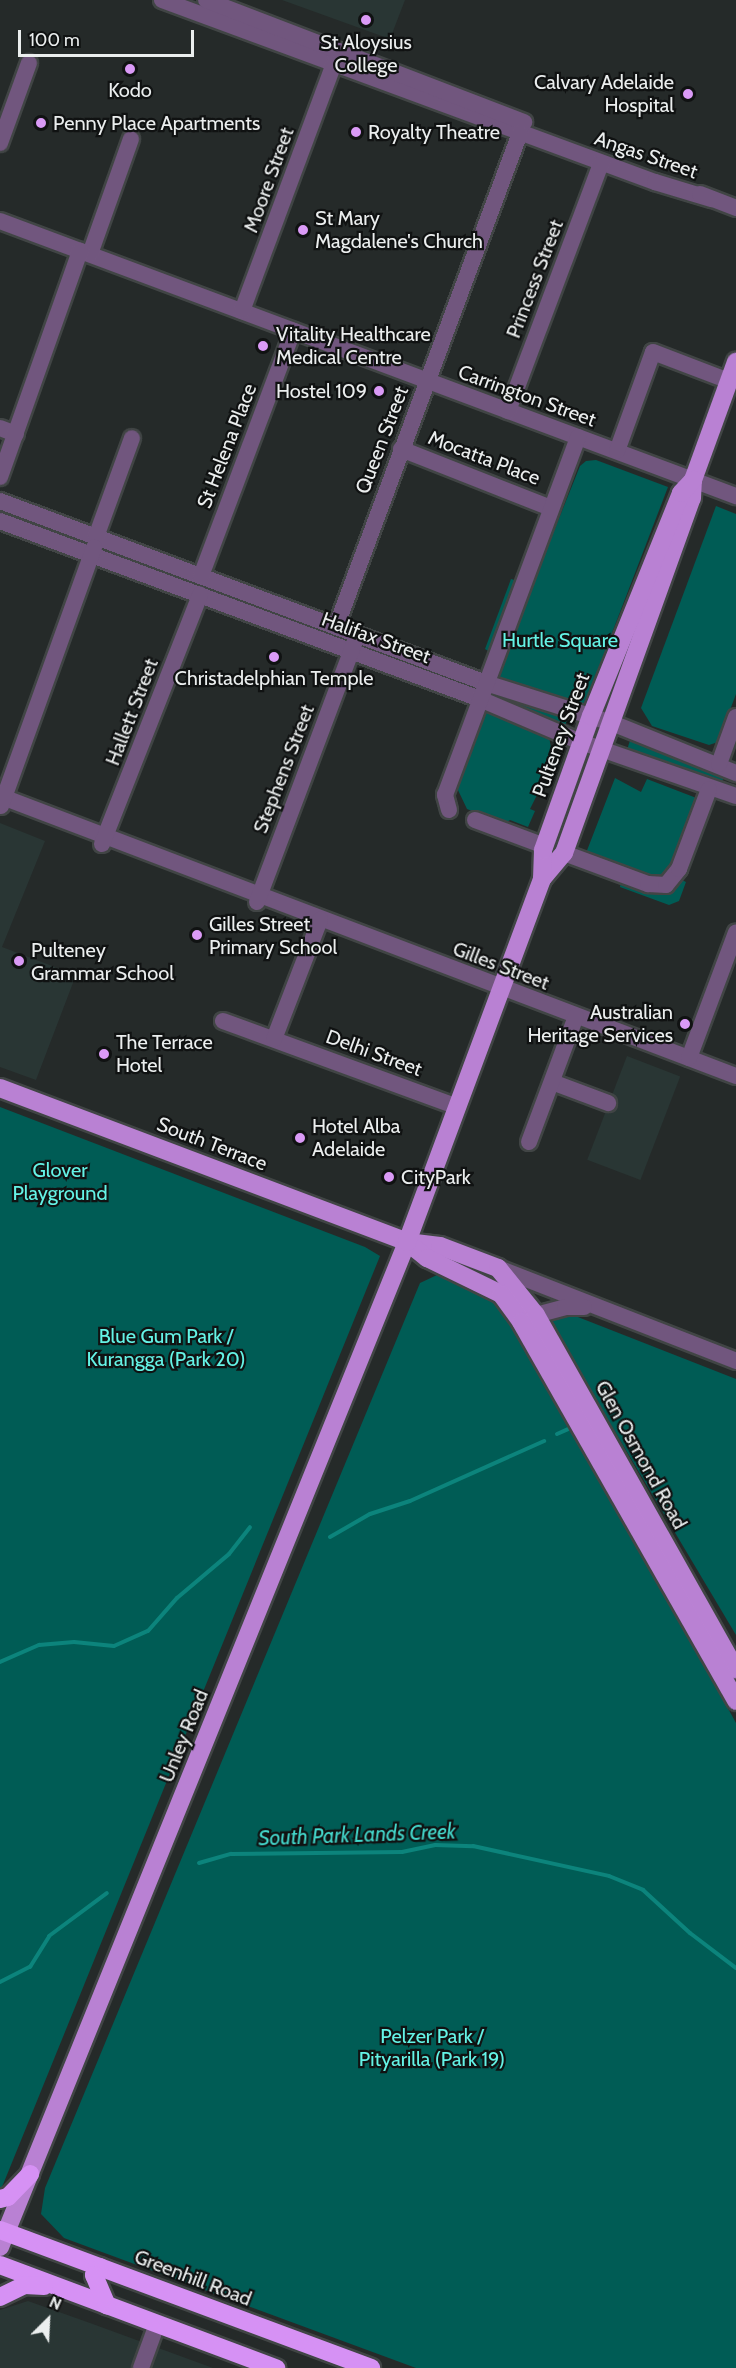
<!DOCTYPE html>
<html>
<head>
<meta charset="utf-8">
<style>
	body { margin:0 }
	#map { position:relative; width:736px; height:2368px; overflow:hidden; background:#252a29; font-family:Cabin,sans-serif }
	div>[style] { position:absolute }
	[style*='--x'] { left:calc(var(--x)*1px); top:calc(var(--y)*1px); width:calc(var(--w)*1px); rotate:calc(var(--a)*1deg) }
	.built>* { inset:0; background:#293634; transform-origin:0 0 }
	.green>* { inset:0; background:#005c55 }
	.stream>* { height:4px; margin:-2px; padding:0 2px; transform-origin:2px; border-radius:2px; background:#0c847c }
	.roads { filter:drop-shadow(2px 0 #414545) drop-shadow(-2px 0 #414545) drop-shadow(0 2px #414545) drop-shadow(0 -2px #414545) }
	.minor>* { height:16px; margin:-8px; padding:0 8px; transform-origin:8px; border-radius:8px; background:#71567e }
	.major>* { height:18px; margin:-9px; padding:0 9px; transform-origin:9px; border-radius:9px; background:#b981d3 }
	.highway>* { height:18px; margin:-9px; padding:0 9px; transform-origin:9px; border-radius:9px; background:#d691f4 }
	.dots>* { width:16px; height:16px; translate:-50% -50%; box-sizing:border-box; border:3px solid #101212; border-radius:50% }
	span { translate:-50% -50%; white-space:nowrap; text-align:center; line-height:1.15; -webkit-text-stroke:4.5px #101212; paint-order:stroke }
	.poi-label { font-size:20px; color:#ebeeee }
	.right { translate:-100% -50%; text-align:right }
	.left { translate:0 -50%; text-align:left }
	.street-label { font-size:20px; color:#ebeeee }
	.park-label { font-size:20px; color:#64f3e6 }
	.water-label { font-size:21px; color:#44d9cd; font-style:italic }
	.north { position:absolute; left:18px; top:2290px; width:60px; height:60px; -webkit-text-stroke:4px #101212; paint-order:stroke; rotate:24deg; font-size:16px; font-weight:700; line-height:24px; text-align:center; color:#ebeeee }
	.north::after { content:''; display:block; margin:auto; width:21px; height:27px; background:#ebeeee; clip-path:polygon(50% 0,100% 100%,50% 72%,0 100%) }
	.scale { position:absolute; left:18px; top:30px; width:176px; height:27px; box-sizing:border-box; border:3px solid #ebeeee; border-top:0; padding-left:8px; font-size:18px; line-height:21px; white-space:nowrap; color:#ebeeee; -webkit-text-stroke:4px #101212; paint-order:stroke }
</style>
</head>
<body>
<div id="map">
	<div class="built">
		<i style="clip-path:polygon(282px 0,405px 0,390px 39px)"></i>
		<i style="clip-path:polygon(0 823px,45px 841px,2px 947px,76px 975px,36px 1080px,0 1067px)"></i>
		<i style="left:627px;top:1056px;width:57px;height:111px;rotate:21deg"></i>
		<i style="clip-path:polygon(28px 2301px,90px 2323px,213px 2368px,0 2368px,0 2310px)"></i>
	</div>
	<div class="green">
		<i style="clip-path:polygon(596px 460px,668px 487px,584px 706px,500px 680px,496px 675px,580px 466px,586px 461px)"></i>
		<i style="clip-path:polygon(716px 506px,736px 514px,736px 694px,718px 742px,709px 745px,652px 726px,641px 708px)"></i>
		<i style="clip-path:polygon(511px 579px,518px 581px,490px 652px,485px 649px)"></i>
		<i style="clip-path:polygon(491px 691px,569px 715px,563px 732px,490px 699px)"></i>
		<i style="clip-path:polygon(486px 708px,549px 735px,553px 763px,530px 809px,535px 811px,528px 827px,510px 820px,504px 824px,467px 809px,457px 788px)"></i>
		<i style="clip-path:polygon(632px 734px,725px 775px,721px 784px,627px 750px)"></i>
		<i style="clip-path:polygon(615px 778px,641px 792px,647px 779px,699px 799px,675px 867px,656px 882px,586px 853px)"></i>
		<i style="clip-path:polygon(680px 879px,686px 882px,679px 901px,669px 905px,620px 887px,621px 882px,659px 892px)"></i>
		<i style="clip-path:polygon(0 1107px,365px 1247px,380px 1256px,0 2192px)"></i>
		<i style="clip-path:polygon(437px 1275px,490px 1295px,519px 1326px,736px 1723px,736px 2368px,416px 2368px,64px 2238px,41px 2214px,45px 2188px,420px 1283px)"></i>
		<i style="clip-path:polygon(560px 1310px,736px 1379px,736px 1635px,549px 1321px,550px 1312px)"></i>
	</div>
	<div class="stream">
		<i style="--x:557;--y:1434;--w:12;--a:-24"></i>
		<i style="--x:330;--y:1537;--w:46;--a:-29.9"></i>
		<i style="--x:370;--y:1514;--w:42;--a:-18"></i>
		<i style="--x:410;--y:1501;--w:147;--a:-24.1"></i>
		<i style="--x:0;--y:1662;--w:43;--a:-23.6"></i>
		<i style="--x:39;--y:1645;--w:35;--a:-5"></i>
		<i style="--x:74;--y:1642;--w:40;--a:5.7"></i>
		<i style="--x:114;--y:1646;--w:37;--a:-24"></i>
		<i style="--x:148;--y:1631;--w:44;--a:-48.7"></i>
		<i style="--x:177;--y:1598;--w:68;--a:-40.2"></i>
		<i style="--x:229;--y:1554;--w:34;--a:-52"></i>
		<i style="--x:199;--y:1863;--w:33;--a:-16"></i>
		<i style="--x:231;--y:1854;--w:171;--a:-0.7"></i>
		<i style="--x:402;--y:1852;--w:34;--a:-12"></i>
		<i style="--x:435;--y:1845;--w:38;--a:2"></i>
		<i style="--x:473;--y:1846;--w:139;--a:12.4"></i>
		<i style="--x:609;--y:1876;--w:37;--a:22"></i>
		<i style="--x:643;--y:1890;--w:64;--a:42.5"></i>
		<i style="--x:690;--y:1933;--w:58;--a:37.3"></i>
		<i style="--x:0;--y:1982;--w:34;--a:-27"></i>
		<i style="--x:30;--y:1967;--w:36;--a:-58"></i>
		<i style="--x:49;--y:1936;--w:72;--a:-36.6"></i>
	</div>
	<div class="roads">
		<div class="minor">
			<i style="--x:162;--y:0;--w:526;--a:20.26"></i>
			<i style="--x:655;--y:182;--w:59;--a:16.9"></i>
			<i style="--x:206;--y:0;--w:341;--a:21"></i>
			<i style="--x:0;--y:143;--w:85;--a:-70.1"></i>
			<i style="--x:700;--y:194;--w:39;--a:21"></i>
			<i style="--x:0;--y:221;--w:786;--a:20.49"></i>
			<i style="--x:90;--y:254;--w:122;--a:-70.4"></i>
			<i style="--x:242;--y:311;--w:264;--a:-69.6"></i>
			<i style="--x:508;--y:411;--w:265;--a:-69.4"></i>
			<i style="--x:0;--y:428;--w:17;--a:21"></i>
			<i style="--x:401;--y:449;--w:161;--a:21.5"></i>
			<i style="--x:617;--y:451;--w:105;--a:-70"></i>
			<i style="--x:653;--y:352;--w:81;--a:20.9"></i>
			<i style="--x:0;--y:477;--w:240;--a:-70.5"></i>
			<i style="--x:0;--y:501;--w:519;--a:20.53"></i>
			<i style="--x:486;--y:683;--w:132;--a:17.6"></i>
			<i style="--x:612;--y:723;--w:134;--a:22"></i>
			<i style="--x:0;--y:521;--w:512;--a:20.35"></i>
			<i style="--x:480;--y:699;--w:110;--a:23.1"></i>
			<i style="--x:581;--y:742;--w:164;--a:19.2"></i>
			<i style="--x:96;--y:537;--w:105;--a:-70"></i>
			<i style="--x:201;--y:576;--w:262;--a:-69.4"></i>
			<i style="--x:336;--y:627;--w:527;--a:-69.57"></i>
			<i style="--x:719;--y:764;--w:50;--a:-70.1"></i>
			<i style="--x:0;--y:796;--w:787;--a:20.83"></i>
			<i style="--x:1;--y:806;--w:275;--a:-70.2"></i>
			<i style="--x:449;--y:810;--w:16;--a:-105"></i>
			<i style="--x:445;--y:795;--w:382;--a:-69.6"></i>
			<i style="--x:475;--y:820;--w:75;--a:20.4"></i>
			<i style="--x:102;--y:844;--w:268;--a:-68.5"></i>
			<i style="--x:564;--y:853;--w:90;--a:20.3"></i>
			<i style="--x:648;--y:884;--w:18;--a:3"></i>
			<i style="--x:666;--y:885;--w:21;--a:-51"></i>
			<i style="--x:679;--y:869;--w:85;--a:-69.4"></i>
			<i style="--x:257;--y:902;--w:279;--a:-69.4"></i>
			<i style="--x:223;--y:1021;--w:250;--a:20.1"></i>
			<i style="--x:274;--y:1039;--w:128;--a:-68.9"></i>
			<i style="--x:689;--y:1058;--w:134;--a:-69.5"></i>
			<i style="--x:552;--y:1082;--w:60;--a:20.6"></i>
			<i style="--x:529;--y:1142;--w:134;--a:-69.5"></i>
			<i style="--x:498;--y:1268;--w:256;--a:21.3"></i>
			<i style="--x:536;--y:1315;--w:30;--a:-15"></i>
			<i style="--x:565;--y:1307;--w:19;--a:0"></i>
			<i style="--x:141;--y:2368;--w:47;--a:-70"></i>
		</div>
		<div class="major">
			<i style="--x:542;--y:879;--w:34;--a:-50"></i>
			<i style="--x:564;--y:853;--w:377;--a:-70.2"></i>
			<i style="--x:692;--y:498;--w:18;--a:-87"></i>
			<i style="--x:693;--y:480;--w:126;--a:-70"></i>
			<i style="--x:0;--y:1088;--w:435;--a:20.7"></i>
			<i style="--x:407;--y:1242;--w:33;--a:7"></i>
			<i style="--x:440;--y:1246;--w:62;--a:20.8"></i>
			<i style="--x:498;--y:1268;--w:60;--a:51"></i>
			<i style="--x:536;--y:1315;--w:407;--a:60.6"></i>
			<i style="--x:407;--y:1242;--w:26;--a:39"></i>
			<i style="--x:427;--y:1258;--w:82;--a:25.9"></i>
			<i style="--x:501;--y:1294;--w:34;--a:54"></i>
			<i style="--x:521;--y:1322;--w:436;--a:60.4"></i>
			<i style="--x:0;--y:2247;--w:1084;--a:-67.95"></i>
			<i style="--x:407;--y:1242;--w:387;--a:-69.6"></i>
			<i style="--x:542;--y:879;--w:29;--a:-88"></i>
			<i style="--x:543;--y:850;--w:142;--a:-70.3"></i>
			<i style="--x:591;--y:716;--w:240;--a:-68"></i>
			<i style="--x:681;--y:493;--w:18;--a:-47"></i>
		</div>
		<div class="highway">
			<i style="--x:0;--y:2199;--w:8;--a:-14"></i>
			<i style="--x:8;--y:2197;--w:32;--a:-46"></i>
			<i style="--x:0;--y:2230;--w:396;--a:20.4"></i>
			<i style="--x:0;--y:2265;--w:295;--a:20.5"></i>
			<i style="--x:100;--y:2267;--w:10;--a:127"></i>
			<i style="--x:94;--y:2275;--w:33;--a:67"></i>
			<i style="--x:0;--y:2297;--w:28;--a:-26"></i>
			<i style="--x:25;--y:2285;--w:19;--a:3"></i>
		</div>
	</div>
	<div class="dots">
		<i style="left:366px;top:20px;background:#da9af6"></i>
		<i style="left:130px;top:69px;background:#da9af6"></i>
		<i style="left:688px;top:94px;background:#da9af6"></i>
		<i style="left:41px;top:123px;background:#da9af6"></i>
		<i style="left:356px;top:132px;background:#da9af6"></i>
		<i style="left:303px;top:230px;background:#da9af6"></i>
		<i style="left:263px;top:346px;background:#da9af6"></i>
		<i style="left:379px;top:391px;background:#da9af6"></i>
		<i style="left:274px;top:657px;background:#da9af6"></i>
		<i style="left:197px;top:935px;background:#da9af6"></i>
		<i style="left:19px;top:961px;background:#da9af6"></i>
		<i style="left:685px;top:1024px;background:#da9af6"></i>
		<i style="left:104px;top:1054px;background:#da9af6"></i>
		<i style="left:300px;top:1138px;background:#da9af6"></i>
		<i style="left:389px;top:1177px;background:#da9af6"></i>
	</div>
	<div class="poi-label">
		<span style="left:366px;top:54px">St Aloysius<br>College</span>
		<span class="right" style="left:674px;top:94px">Calvary Adelaide<br>Hospital</span>
		<span style="left:130px;top:90px">Kodo</span>
		<span class="left" style="left:53px;top:123px">Penny Place Apartments</span>
		<span class="left" style="left:368px;top:132px">Royalty Theatre</span>
		<span class="left" style="left:315px;top:230px">St Mary<br>Magdalene's Church</span>
		<span class="left" style="left:276px;top:346px">Vitality Healthcare<br>Medical Centre</span>
		<span class="right" style="left:367px;top:391px">Hostel 109</span>
		<span style="left:274px;top:678px">Christadelphian Temple</span>
		<span class="left" style="left:209px;top:936px">Gilles Street<br>Primary School</span>
		<span class="left" style="left:31px;top:962px">Pulteney<br>Grammar School</span>
		<span class="right" style="left:673px;top:1024px">Australian<br>Heritage Services</span>
		<span class="left" style="left:116px;top:1054px">The Terrace<br>Hotel</span>
		<span class="left" style="left:312px;top:1138px">Hotel Alba<br>Adelaide</span>
		<span class="left" style="left:401px;top:1177px">CityPark</span>
	</div>
	<div class="street-label">
		<span style="left:646px;top:155px;rotate:19deg">Angas Street</span>
		<span style="left:269px;top:180px;rotate:-70deg">Moore Street</span>
		<span style="left:535px;top:279px;rotate:-69deg">Princess Street</span>
		<span style="left:527px;top:396px;rotate:20deg">Carrington Street</span>
		<span style="left:382px;top:440px;rotate:-69deg">Queen Street</span>
		<span style="left:227px;top:446px;rotate:-69deg">St Helena Place</span>
		<span style="left:484px;top:458px;rotate:21deg">Mocatta Place</span>
		<span style="left:376px;top:638px;rotate:20deg">Halifax Street</span>
		<span style="left:132px;top:712px;rotate:-69deg">Hallett Street</span>
		<span style="left:561px;top:735px;rotate:-70deg">Pulteney Street</span>
		<span style="left:284px;top:769px;rotate:-69deg">Stephens Street</span>
		<span style="left:501px;top:966px;rotate:21deg">Gilles Street</span>
		<span style="left:374px;top:1053px;rotate:20deg">Delhi Street</span>
		<span style="left:212px;top:1144px;rotate:21deg">South Terrace</span>
		<span style="left:641px;top:1455px;rotate:61deg">Glen Osmond Road</span>
		<span style="left:184px;top:1736px;rotate:-68deg">Unley Road</span>
		<span style="left:193px;top:2278px;rotate:21deg">Greenhill Road</span>
	</div>
	<div class="park-label">
		<span style="left:560px;top:640px">Hurtle Square</span>
		<span style="left:60px;top:1182px">Glover<br>Playground</span>
		<span style="left:166px;top:1348px">Blue Gum Park /<br>Kurangga (Park 20)</span>
		<span style="left:432px;top:2048px">Pelzer Park /<br>Pityarilla (Park 19)</span>
	</div>
	<div class="water-label">
		<span style="left:357px;top:1835px;rotate:-2deg">South Park Lands Creek</span>
	</div>
	<div class="north">N</div>
	<div class="scale">100 m</div>
</div>
</body>
</html>
